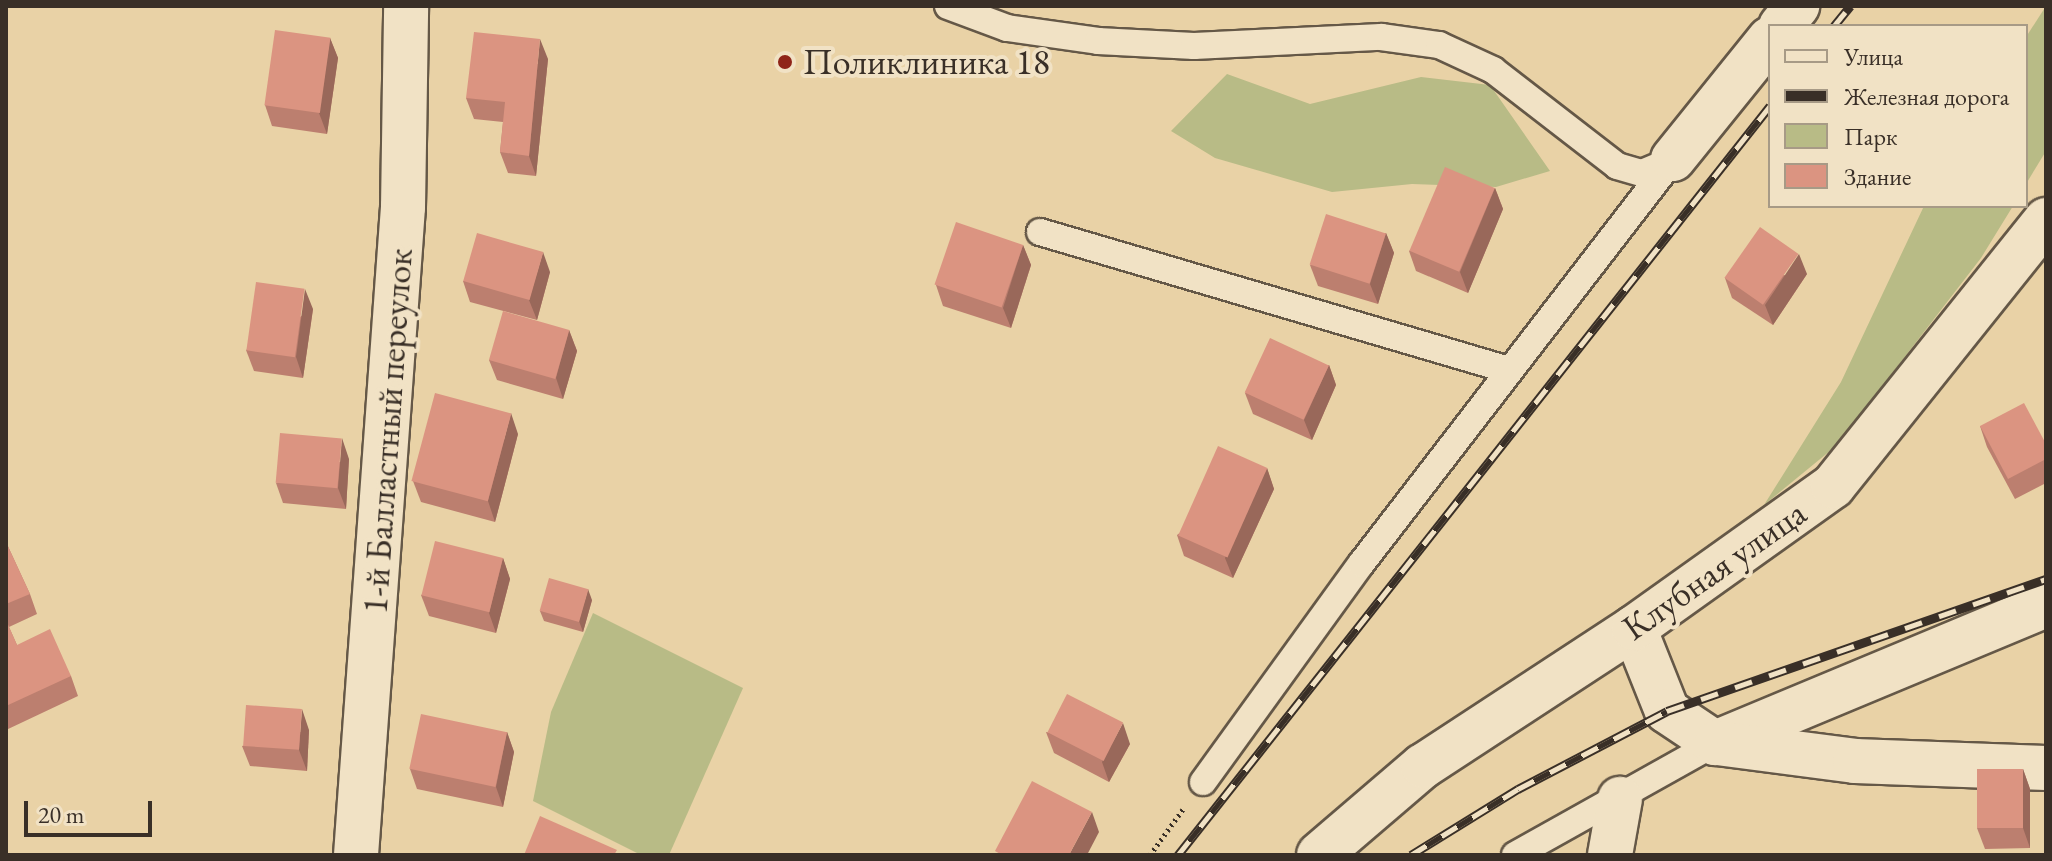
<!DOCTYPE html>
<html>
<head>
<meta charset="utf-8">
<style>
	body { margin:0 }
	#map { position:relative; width:2052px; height:861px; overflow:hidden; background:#e9d2a6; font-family:"EB Garamond",serif }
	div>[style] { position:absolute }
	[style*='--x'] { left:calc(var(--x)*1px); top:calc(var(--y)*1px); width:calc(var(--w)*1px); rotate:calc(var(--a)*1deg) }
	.green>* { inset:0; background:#b8bb86 }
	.path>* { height:5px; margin-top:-2.5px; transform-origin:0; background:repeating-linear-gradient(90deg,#392f27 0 2px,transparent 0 6px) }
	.roads { filter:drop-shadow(2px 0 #655847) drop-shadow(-2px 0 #655847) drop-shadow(0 2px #655847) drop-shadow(0 -2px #655847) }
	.service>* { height:26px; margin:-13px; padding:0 13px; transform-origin:13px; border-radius:13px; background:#f1e2c5 }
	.minor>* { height:44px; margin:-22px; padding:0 22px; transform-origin:22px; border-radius:22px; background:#f1e2c5 }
	.rail>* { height:9px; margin-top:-4.5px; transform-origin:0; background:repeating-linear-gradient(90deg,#f1e2c5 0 18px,#392f27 0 36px); box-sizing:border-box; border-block:2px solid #392f27 }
	.wall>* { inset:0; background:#bc7f6f }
	.shaded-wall>* { inset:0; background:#99685a }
	.building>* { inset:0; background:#db9481; transform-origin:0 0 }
	.dots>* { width:22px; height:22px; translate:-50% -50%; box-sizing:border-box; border:4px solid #f1e2c5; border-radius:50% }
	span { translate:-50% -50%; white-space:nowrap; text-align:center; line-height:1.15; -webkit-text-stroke:8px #f1e2c5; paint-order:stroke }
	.poi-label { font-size:36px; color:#392f27 }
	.left { translate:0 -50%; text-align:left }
	.street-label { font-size:36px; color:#392f27 }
	.frame { position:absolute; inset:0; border:8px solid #392f27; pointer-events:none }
	.legend { position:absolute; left:1768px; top:24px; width:260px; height:184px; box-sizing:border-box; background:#f1e2c5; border:2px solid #a79a86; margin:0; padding:10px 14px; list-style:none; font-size:24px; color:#392f27 }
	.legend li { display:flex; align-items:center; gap:16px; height:40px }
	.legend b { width:40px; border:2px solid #a79a86 }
	.scale { position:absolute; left:24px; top:801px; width:128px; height:36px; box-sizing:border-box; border:4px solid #392f27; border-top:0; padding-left:10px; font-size:24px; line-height:28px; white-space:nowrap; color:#392f27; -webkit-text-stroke:6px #f1e2c5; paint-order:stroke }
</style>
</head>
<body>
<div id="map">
	<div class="green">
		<i style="clip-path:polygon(2046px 6px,2046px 151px,2026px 184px,2026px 37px)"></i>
		<i style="clip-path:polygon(1227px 74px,1310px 104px,1421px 77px,1490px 85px,1550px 171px,1496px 187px,1412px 184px,1332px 192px,1215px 158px,1171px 131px)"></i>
		<i style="clip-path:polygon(1924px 206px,2013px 206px,1981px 258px,1836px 446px,1764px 505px,1841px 382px)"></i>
		<i style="clip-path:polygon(593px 613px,743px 688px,669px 855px,641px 855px,533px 801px,551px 712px)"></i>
	</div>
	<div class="path">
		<i style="--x:1150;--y:855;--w:57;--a:-54.3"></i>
	</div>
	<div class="roads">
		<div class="service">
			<i style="--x:948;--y:6;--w:63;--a:20.4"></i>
			<i style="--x:1007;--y:28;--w:92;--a:8.1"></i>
			<i style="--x:1098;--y:41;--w:96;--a:3"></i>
			<i style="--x:1194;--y:46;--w:187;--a:-2.8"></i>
			<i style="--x:1381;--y:37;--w:59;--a:7.9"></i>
			<i style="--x:1439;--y:45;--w:60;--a:24.8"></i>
			<i style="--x:1493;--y:70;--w:157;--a:37.7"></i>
			<i style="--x:1617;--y:166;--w:26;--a:16"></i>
			<i style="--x:1642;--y:173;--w:33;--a:-23"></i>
			<i style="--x:1040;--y:232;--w:489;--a:16.4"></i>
			<i style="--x:1203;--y:782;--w:269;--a:-54.1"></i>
			<i style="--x:1361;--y:564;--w:511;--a:-52.39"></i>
			<i style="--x:1515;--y:855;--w:229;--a:-29.2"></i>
		</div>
		<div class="minor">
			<i style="--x:1781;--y:26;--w:26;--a:-51"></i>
			<i style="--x:1673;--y:159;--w:154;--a:-51.1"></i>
			<i style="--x:1634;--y:628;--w:89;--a:68.3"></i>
			<i style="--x:1667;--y:711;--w:58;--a:33.7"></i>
			<i style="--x:1715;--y:743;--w:359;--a:-22.6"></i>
			<i style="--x:1717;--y:743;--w:139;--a:7.4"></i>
			<i style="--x:1855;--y:761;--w:191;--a:2.1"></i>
			<i style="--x:356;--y:855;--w:650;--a:-85.85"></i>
			<i style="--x:403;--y:207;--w:201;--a:-89.1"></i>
			<i style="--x:1319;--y:855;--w:137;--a:-40.6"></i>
			<i style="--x:1423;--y:766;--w:252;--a:-33.2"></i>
			<i style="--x:1634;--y:628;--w:244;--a:-35.5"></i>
			<i style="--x:1833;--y:486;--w:341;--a:-51.3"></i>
			<i style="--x:1610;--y:855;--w:57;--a:-79.9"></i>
		</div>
	</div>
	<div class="rail">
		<i style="--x:1834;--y:26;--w:26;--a:-51"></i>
		<i style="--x:1178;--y:855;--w:955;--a:-51.68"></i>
		<i style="--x:1411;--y:855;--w:126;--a:-31.7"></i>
		<i style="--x:1518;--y:789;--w:168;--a:-27.6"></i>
		<i style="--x:1667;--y:711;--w:401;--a:-19.2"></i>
	</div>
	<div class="wall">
		<i style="clip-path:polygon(330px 38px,338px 58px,327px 134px,272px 126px,265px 105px)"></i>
		<i style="clip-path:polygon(548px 59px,536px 176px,508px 173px,500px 152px,503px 122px,474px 119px,466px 98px)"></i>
		<i style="clip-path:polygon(1495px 188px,1503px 209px,1468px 293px,1416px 271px,1409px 251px)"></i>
		<i style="clip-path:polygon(1386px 233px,1394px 253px,1378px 304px,1318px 286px,1310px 265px)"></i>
		<i style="clip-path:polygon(1023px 245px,1031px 265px,1011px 328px,943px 306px,936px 285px)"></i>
		<i style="clip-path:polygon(550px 272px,537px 320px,470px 302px,463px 281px)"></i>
		<i style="clip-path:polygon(1807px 274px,1773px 325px,1732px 298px,1725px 278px)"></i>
		<i style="clip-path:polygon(313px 309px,303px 378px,254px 371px,246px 350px)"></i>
		<i style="clip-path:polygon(569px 330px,577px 351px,563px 399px,497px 380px,489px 360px)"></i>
		<i style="clip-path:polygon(1329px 365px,1336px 385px,1312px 440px,1253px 414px,1245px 393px)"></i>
		<i style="clip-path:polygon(1980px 426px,2046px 444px,2046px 483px,2015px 499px,1987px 447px)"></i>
		<i style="clip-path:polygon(518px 434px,495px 522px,421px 502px,413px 481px)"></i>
		<i style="clip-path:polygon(349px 459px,346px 509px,283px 503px,276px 483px)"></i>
		<i style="clip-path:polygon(1267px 468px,1274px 489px,1233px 578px,1184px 556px,1177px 535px)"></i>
		<i style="clip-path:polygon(6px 542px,30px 594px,37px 614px,9px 627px,17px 645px,71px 676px,78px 696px,6px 730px)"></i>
		<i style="clip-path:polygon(503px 558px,510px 579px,496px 633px,429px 616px,421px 595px)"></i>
		<i style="clip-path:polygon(592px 600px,583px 632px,544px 621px,540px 611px)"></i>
		<i style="clip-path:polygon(309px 730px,307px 771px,250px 766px,242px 746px)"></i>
		<i style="clip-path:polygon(507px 732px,514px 752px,503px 807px,417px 789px,410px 769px)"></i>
		<i style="clip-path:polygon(1046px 732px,1130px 744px,1109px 782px,1054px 753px)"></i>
		<i style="clip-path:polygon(2023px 769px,2030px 789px,2030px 848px,1985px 849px,1977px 828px)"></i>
	</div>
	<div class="shaded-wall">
		<i style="clip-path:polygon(330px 38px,338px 58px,327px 134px,319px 113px)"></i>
		<i style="clip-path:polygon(540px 39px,548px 59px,536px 176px,529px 156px)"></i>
		<i style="clip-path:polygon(1495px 188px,1503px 209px,1468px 293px,1460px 272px)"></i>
		<i style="clip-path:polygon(1386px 233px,1394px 253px,1378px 304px,1370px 284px)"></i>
		<i style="clip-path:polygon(1023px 245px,1031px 265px,1011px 328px,1003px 308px)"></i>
		<i style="clip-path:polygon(543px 252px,550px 272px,537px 320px,529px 300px)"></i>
		<i style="clip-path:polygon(1799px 254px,1807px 274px,1773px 325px,1765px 305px)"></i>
		<i style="clip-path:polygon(305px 289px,313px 309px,303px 378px,296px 357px)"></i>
		<i style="clip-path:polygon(569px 330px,577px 351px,563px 399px,556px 378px)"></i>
		<i style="clip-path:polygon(1329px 365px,1336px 385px,1312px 440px,1304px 420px)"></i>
		<i style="clip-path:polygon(511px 413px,518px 434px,495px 522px,488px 501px)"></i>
		<i style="clip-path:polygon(342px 438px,349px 459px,346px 509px,338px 488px)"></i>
		<i style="clip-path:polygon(1267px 468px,1274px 489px,1233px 578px,1225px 558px)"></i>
		<i style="clip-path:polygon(503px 558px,510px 579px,496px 633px,489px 613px)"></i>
		<i style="clip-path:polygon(588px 589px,592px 600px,583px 632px,579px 621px)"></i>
		<i style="clip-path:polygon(302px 709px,309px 730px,307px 771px,299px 750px)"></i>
		<i style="clip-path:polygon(1123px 723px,1130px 744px,1109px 782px,1102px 762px)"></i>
		<i style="clip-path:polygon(507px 732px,514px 752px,503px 807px,496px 787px)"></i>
		<i style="clip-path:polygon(2023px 769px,2030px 789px,2030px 848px,2023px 828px)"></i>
		<i style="clip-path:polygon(1092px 812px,1099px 832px,1087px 855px,1069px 855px)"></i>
	</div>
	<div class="building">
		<i style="left:275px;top:30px;width:56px;height:76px;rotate:8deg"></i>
		<i style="clip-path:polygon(474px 32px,540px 39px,529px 156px,500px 152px,505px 102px,466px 98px)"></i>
		<i style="left:1445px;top:167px;width:54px;height:91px;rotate:23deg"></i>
		<i style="left:1326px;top:214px;width:63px;height:53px;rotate:18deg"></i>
		<i style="left:956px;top:222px;width:71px;height:66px;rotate:19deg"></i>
		<i style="left:1760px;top:227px;width:47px;height:62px;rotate:35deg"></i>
		<i style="left:477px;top:233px;width:69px;height:50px;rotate:16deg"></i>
		<i style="left:256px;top:282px;width:49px;height:69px;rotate:8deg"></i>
		<i style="left:503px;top:311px;width:69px;height:51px;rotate:16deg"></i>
		<i style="left:1270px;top:338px;width:65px;height:60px;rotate:25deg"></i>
		<i style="left:435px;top:393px;width:79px;height:91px;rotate:15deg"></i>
		<i style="clip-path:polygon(2024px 403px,2046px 444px,2046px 459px,2008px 479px,1980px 426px)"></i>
		<i style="left:280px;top:433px;width:62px;height:50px;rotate:5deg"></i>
		<i style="left:1218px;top:446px;width:54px;height:98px;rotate:24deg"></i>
		<i style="left:435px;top:541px;width:70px;height:56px;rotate:14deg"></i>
		<i style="clip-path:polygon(6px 542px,30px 594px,6px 604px)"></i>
		<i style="left:549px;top:578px;width:41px;height:34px;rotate:16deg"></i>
		<i style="clip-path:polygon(6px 620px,17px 645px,50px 629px,71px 676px,6px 706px)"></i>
		<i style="left:1067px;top:694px;width:63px;height:43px;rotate:27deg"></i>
		<i style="left:246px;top:705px;width:56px;height:41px;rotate:4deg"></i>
		<i style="left:421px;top:714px;width:88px;height:56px;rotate:12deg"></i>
		<i style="left:1977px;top:769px;width:46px;height:59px"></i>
		<i style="clip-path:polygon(1032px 781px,1092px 812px,1069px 855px,1002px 855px,995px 851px)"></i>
		<i style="clip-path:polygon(540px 816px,617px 850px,614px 855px,524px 855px)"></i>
	</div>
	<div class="dots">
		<i style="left:785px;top:62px;background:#8f2418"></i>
	</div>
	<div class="poi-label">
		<span class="left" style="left:803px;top:62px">Поликлиника 18</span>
	</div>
	<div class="street-label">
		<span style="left:387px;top:431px;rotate:-86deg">1-й Балластный переулок</span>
		<span style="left:1714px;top:570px;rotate:-35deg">Клубная улица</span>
	</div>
	<div class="frame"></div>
	<ul class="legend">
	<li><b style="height:10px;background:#f1e2c5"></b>Улица</li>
	<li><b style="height:10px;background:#392f27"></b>Железная дорога</li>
	<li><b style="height:22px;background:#b8bb86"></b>Парк</li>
	<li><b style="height:22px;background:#db9481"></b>Здание</li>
	</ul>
	<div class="scale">20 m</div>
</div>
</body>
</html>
